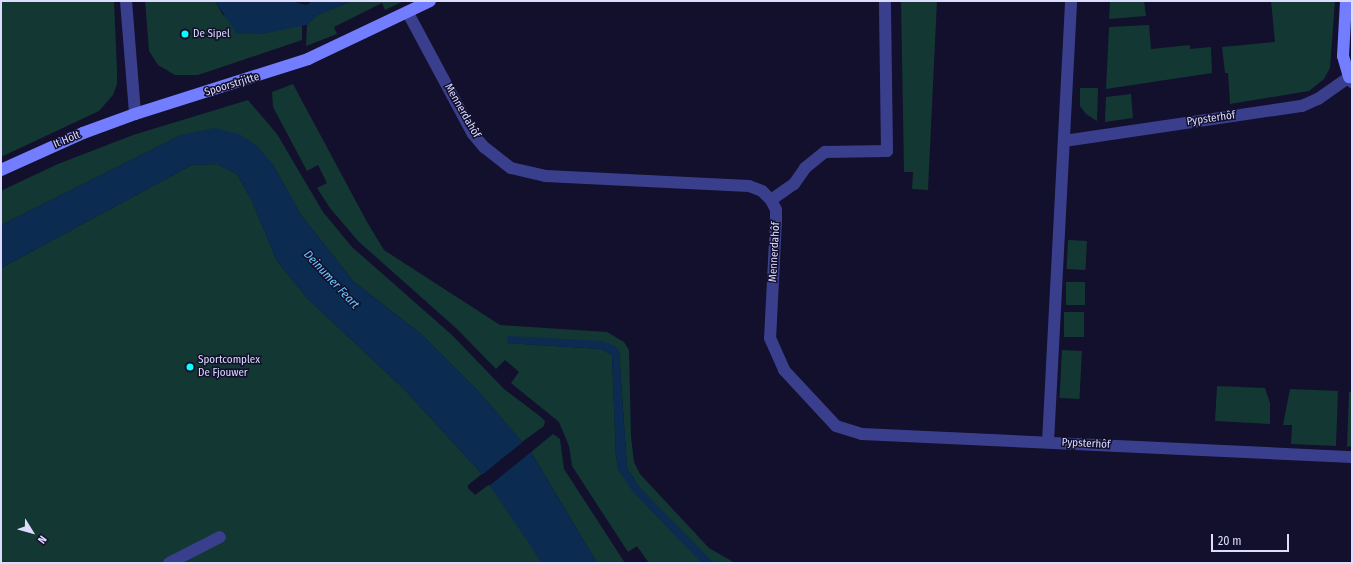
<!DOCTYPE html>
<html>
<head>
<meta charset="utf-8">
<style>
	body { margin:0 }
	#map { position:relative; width:1353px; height:564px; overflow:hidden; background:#12102c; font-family:"Fira Sans Condensed",sans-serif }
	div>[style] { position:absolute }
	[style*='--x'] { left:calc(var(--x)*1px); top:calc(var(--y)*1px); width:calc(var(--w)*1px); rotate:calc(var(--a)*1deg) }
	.green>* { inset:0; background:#133732; transform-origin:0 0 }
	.water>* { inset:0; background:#0b2b51 }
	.pier>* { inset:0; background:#12102c; transform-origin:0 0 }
	.lane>* { height:12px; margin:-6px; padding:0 6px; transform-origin:6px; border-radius:6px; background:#3a3f8d }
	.street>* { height:12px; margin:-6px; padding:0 6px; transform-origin:6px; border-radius:6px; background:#3a3f8d }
	.secondary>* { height:12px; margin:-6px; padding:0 6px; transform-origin:6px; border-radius:6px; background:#737dff }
	.dots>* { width:11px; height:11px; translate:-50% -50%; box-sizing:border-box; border:2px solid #12102c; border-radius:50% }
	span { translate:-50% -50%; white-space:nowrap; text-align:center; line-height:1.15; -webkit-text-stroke:3px #12102c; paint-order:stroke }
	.poi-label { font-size:11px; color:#dcdcff }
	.left { translate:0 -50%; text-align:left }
	.street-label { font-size:11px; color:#dcdcff }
	.water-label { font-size:12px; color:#6ac9ff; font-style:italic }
	.frame { position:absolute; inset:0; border:2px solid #dcdcff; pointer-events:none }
	.north { position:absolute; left:12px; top:512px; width:40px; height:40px; -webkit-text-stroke:3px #12102c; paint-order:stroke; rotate:127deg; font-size:11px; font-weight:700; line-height:16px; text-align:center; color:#dcdcff }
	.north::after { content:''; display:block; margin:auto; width:14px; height:18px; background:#dcdcff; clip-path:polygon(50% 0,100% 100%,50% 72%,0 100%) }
	.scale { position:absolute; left:1211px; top:534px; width:78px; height:18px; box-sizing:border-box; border:2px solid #dcdcff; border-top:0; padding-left:5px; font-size:12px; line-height:14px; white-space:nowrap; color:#dcdcff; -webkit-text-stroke:3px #12102c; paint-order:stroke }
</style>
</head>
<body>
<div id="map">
	<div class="green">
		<i style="clip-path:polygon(1px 1px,114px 1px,117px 71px,117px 84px,113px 95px,99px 111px,1px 157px)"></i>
		<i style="clip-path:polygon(145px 1px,215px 1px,223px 15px,260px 34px,302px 25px,302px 40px,198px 75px,175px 75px,158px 65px,149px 51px)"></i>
		<i style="clip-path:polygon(352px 1px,404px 1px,385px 10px,382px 3px,334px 27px,337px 34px,306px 46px,307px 25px,317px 15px)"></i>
		<i style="clip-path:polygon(901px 1px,937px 1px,928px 190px,912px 189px,913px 172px,904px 172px)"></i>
		<i style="clip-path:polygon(1110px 1px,1144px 1px,1146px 16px,1109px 19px)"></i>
		<i style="clip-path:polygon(1271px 1px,1335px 1px,1330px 68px,1324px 79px,1309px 91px,1230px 104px,1228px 73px,1225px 73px,1222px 47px,1275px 42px)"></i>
		<i style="clip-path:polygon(1149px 25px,1151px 49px,1190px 45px,1190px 49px,1211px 47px,1212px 73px,1106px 89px,1109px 27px)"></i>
		<i style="clip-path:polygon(293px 84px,367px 222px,384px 250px,500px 325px,607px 332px,624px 342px,629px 350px,631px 436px,634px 462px,640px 474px,709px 548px,735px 563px,714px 563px,707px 558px,639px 487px,627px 468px,619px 351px,613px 345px,507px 343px,601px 349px,612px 355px,616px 457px,619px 471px,702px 563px,649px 563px,637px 546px,628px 552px,572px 466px,569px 446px,559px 422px,511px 383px,519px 372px,505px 360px,496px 369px,457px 329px,358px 241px,330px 208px,317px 188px,327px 183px,318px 165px,307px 171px,273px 107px,272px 92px)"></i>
		<i style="clip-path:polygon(1080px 88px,1098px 88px,1097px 121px,1086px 114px,1080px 106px)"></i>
		<i style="clip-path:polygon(1131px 94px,1133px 118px,1105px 122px,1106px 97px)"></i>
		<i style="clip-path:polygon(248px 100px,277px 134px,323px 212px,352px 247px,452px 335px,504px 389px,541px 417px,545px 421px,544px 426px,522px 442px,480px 393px,421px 334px,353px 281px,301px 215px,272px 163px,181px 135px,1px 225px,1px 191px,9px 187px,58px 164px,133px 135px)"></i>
		<i style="clip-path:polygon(217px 164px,237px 174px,251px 199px,277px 261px,308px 299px,404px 389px,482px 474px,468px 485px,468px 488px,475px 495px,491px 483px,542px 563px,1px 563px,1px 268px,192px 165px)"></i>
		<i style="left:1068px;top:240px;width:19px;height:29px;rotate:3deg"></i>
		<i style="left:1066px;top:282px;width:19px;height:23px"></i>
		<i style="left:1064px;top:312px;width:20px;height:25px"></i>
		<i style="left:1062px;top:350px;width:20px;height:48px;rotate:3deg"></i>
		<i style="clip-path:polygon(1217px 386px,1265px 388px,1270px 403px,1270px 424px,1215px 421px)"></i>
		<i style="clip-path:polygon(1290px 389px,1338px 391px,1336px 446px,1291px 444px,1292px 425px,1283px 425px)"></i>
		<i style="clip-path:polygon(1349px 392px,1352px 392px,1352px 446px,1347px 447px)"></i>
		<i style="clip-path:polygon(553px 434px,560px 439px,564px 469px,625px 563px,597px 563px,531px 452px)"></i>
	</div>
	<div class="water">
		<i style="clip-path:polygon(215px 1px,289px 1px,307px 5px,312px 1px,352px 1px,317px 15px,307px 25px,260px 34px,237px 34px)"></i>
		<i style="clip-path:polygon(214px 128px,239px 134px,256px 145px,272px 163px,301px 215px,353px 281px,421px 334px,480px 393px,531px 452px,597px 563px,542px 563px,482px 474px,404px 389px,308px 299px,277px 261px,251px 199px,237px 174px,217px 164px,192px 165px,1px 268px,1px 225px,181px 135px)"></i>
		<i style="clip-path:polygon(508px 336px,602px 341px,613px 345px,619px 351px,627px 468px,639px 487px,714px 563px,702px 563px,633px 492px,619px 471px,616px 457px,612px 355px,601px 349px,507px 343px)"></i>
	</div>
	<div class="pier">
		<i style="left:524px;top:441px;width:13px;height:55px;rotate:51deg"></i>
	</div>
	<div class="lane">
		<i style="--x:771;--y:200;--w:28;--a:-35"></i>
		<i style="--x:794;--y:184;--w:19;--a:-55"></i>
		<i style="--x:805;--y:168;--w:26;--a:-39"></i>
		<i style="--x:825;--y:152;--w:62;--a:-0.9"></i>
		<i style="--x:887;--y:151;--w:150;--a:-90.8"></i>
		<i style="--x:169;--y:563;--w:57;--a:-27"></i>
	</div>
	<div class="street">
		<i style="--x:126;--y:1;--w:113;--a:85.4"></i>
		<i style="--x:408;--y:13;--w:137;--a:61.8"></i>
		<i style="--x:473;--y:134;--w:17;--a:50"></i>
		<i style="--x:484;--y:147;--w:34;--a:38"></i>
		<i style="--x:511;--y:168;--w:36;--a:13"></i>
		<i style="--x:546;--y:176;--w:203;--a:2.8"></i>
		<i style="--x:749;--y:186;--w:14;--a:21"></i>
		<i style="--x:762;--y:191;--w:13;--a:45"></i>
		<i style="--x:771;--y:200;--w:11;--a:63"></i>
		<i style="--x:776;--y:210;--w:11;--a:90"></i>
		<i style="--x:776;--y:221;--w:117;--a:92.9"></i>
		<i style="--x:770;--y:338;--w:35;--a:66"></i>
		<i style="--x:784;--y:370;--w:76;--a:47.1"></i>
		<i style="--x:836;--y:426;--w:27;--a:17"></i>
		<i style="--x:862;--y:434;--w:491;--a:2.7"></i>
		<i style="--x:1064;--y:141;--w:241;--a:-8.4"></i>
		<i style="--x:1302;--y:106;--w:17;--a:-24"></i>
		<i style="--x:1318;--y:99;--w:38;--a:-35"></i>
		<i style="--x:1349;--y:77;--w:6;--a:59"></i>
		<i style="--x:1048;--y:442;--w:442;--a:-87"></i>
	</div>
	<div class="secondary">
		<i style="--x:1346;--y:1;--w:55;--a:93.1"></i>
		<i style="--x:1343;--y:56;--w:22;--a:74"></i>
		<i style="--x:1;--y:170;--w:90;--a:-24.3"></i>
		<i style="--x:83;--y:133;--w:55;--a:-20.1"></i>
		<i style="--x:135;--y:114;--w:182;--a:-17.6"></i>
		<i style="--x:308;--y:59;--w:135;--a:-25.4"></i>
	</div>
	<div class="dots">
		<i style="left:185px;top:34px;background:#08ffff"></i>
		<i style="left:190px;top:367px;background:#08ffff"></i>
	</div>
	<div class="poi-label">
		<span class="left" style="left:193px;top:34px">De Sipel</span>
		<span class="left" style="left:198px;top:367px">Sportcomplex<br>De Fjouwer</span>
	</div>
	<div class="street-label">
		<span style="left:232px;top:85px;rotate:-17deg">Spoorstrjitte</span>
		<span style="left:462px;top:111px;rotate:60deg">Mennerdahôf</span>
		<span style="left:1211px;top:119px;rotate:-8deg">Pypsterhôf</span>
		<span style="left:67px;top:140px;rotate:-23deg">It Holt</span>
		<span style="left:775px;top:252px;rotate:-87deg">Mennerdahôf</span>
		<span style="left:1086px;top:444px;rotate:3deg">Pypsterhôf</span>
	</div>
	<div class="water-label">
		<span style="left:331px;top:280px;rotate:47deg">Deinumer Feart</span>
	</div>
	<div class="frame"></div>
	<div class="north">N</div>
	<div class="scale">20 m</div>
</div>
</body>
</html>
